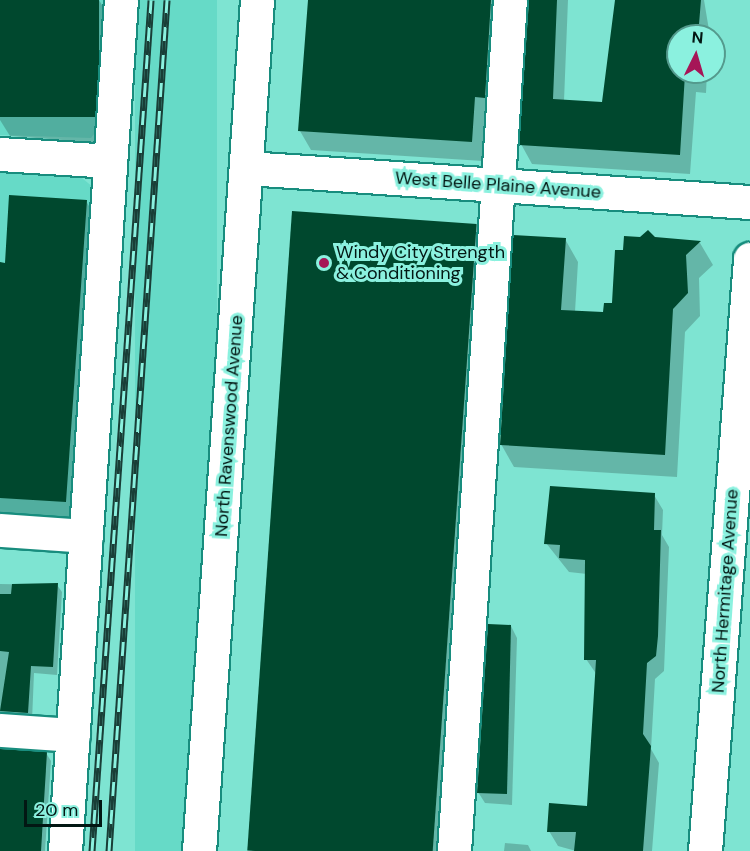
<!DOCTYPE html>
<html>
<head>
<meta charset="utf-8">
<style>
	body { margin:0 }
	#map { position:relative; width:750px; height:851px; overflow:hidden; background:#7ee4d2; font-family:"DM Sans",sans-serif }
	div>[style] { position:absolute }
	[style*='--x'] { left:calc(var(--x)*1px); top:calc(var(--y)*1px); width:calc(var(--w)*1px); rotate:calc(var(--a)*1deg) }
	.built>* { inset:0; background:#66dac7; transform-origin:0 0 }
	.shadow>* { inset:0; background:#0003 }
	.building>* { inset:0; background:#00482e; transform-origin:0 0 }
	.roads { filter:drop-shadow(2px 0 #188d7e) drop-shadow(-2px 0 #188d7e) drop-shadow(0 2px #188d7e) drop-shadow(0 -2px #188d7e) }
	.minor>* { height:33px; margin:-16.5px; padding:0 16.5px; transform-origin:16.5px; border-radius:16.5px; background:#fff }
	.rail>* { height:7px; margin-top:-3.5px; transform-origin:0; background:repeating-linear-gradient(90deg,#8bf1df 0 14px,#193e37 0 28px); box-sizing:border-box; border-block:2px solid #193e37 }
	.dots>* { width:16px; height:16px; translate:-50% -50%; box-sizing:border-box; border:3px solid #8bf1df; border-radius:50% }
	span { translate:-50% -50%; white-space:nowrap; text-align:center; line-height:1.15; -webkit-text-stroke:6px #8bf1df; paint-order:stroke }
	.street-label { font-size:18px; color:#021713 }
	.poi-label { font-size:18px; color:#021713 }
	.left { translate:0 -50%; text-align:left }
	.north { position:absolute; left:666px; top:24px; width:60px; height:60px; box-sizing:border-box; background:#8bf1df; border:2px solid #549a8d; border-radius:50%; rotate:5deg; font-size:16px; font-weight:700; line-height:24px; text-align:center; color:#021713 }
	.north::after { content:''; display:block; margin:auto; width:21px; height:27px; background:#a61657; clip-path:polygon(50% 0,100% 100%,50% 72%,0 100%) }
	.scale { position:absolute; left:24px; top:800px; width:78px; height:27px; box-sizing:border-box; border:3px solid #021713; border-top:0; padding-left:8px; font-size:18px; line-height:21px; white-space:nowrap; color:#021713; -webkit-text-stroke:4px #8bf1df; paint-order:stroke }
</style>
</head>
<body>
<div id="map">
	<div class="built">
		<i style="clip-path:polygon(0 0,108px 0,98px 129px,91px 138px,0 135px)"></i>
		<i style="left:135px;top:0;width:82px;height:853px"></i>
		<i style="clip-path:polygon(0 172px,82px 178px,94px 188px,72px 517px,62px 521px,0 516px)"></i>
	</div>
	<div class="shadow">
		<i style="clip-path:polygon(0 0,99px 0,110px 19px,102px 143px,10px 136px,0 120px)"></i>
		<i style="clip-path:polygon(309px 0,568px 0,564px 101px,603px 104px,616px 0,704px 0,710px 36px,678px 36px,678px 72px,707px 72px,706px 93px,696px 92px,690px 174px,532px 164px,521px 144px,530px 4px,524px 0,495px 117px,486px 116px,483px 161px,311px 150px,300px 131px)"></i>
		<i style="clip-path:polygon(86px 201px,98px 221px,77px 522px,0 517px,0 264px,7px 264px)"></i>
		<i style="clip-path:polygon(476px 224px,487px 244px,447px 851px,252px 851px)"></i>
		<i style="clip-path:polygon(654px 238px,700px 243px,713px 265px,699px 278px,700px 316px,685px 332px,677px 477px,514px 467px,501px 444px,565px 239px,578px 262px,575px 312px,604px 314px,613px 305px,625px 252px)"></i>
		<i style="clip-path:polygon(654px 495px,663px 510px,662px 535px,669px 547px,664px 671px,655px 679px,651px 749px,659px 763px,652px 851px,576px 851px,558px 846px,549px 831px,589px 807px,597px 675px,586px 659px,587px 574px,569px 572px,546px 543px)"></i>
		<i style="clip-path:polygon(0 584px,57px 585px,62px 592px,57px 675px,34px 673px,32px 721px,0 720px)"></i>
		<i style="clip-path:polygon(511px 626px,517px 638px,512px 805px,485px 803px,478px 792px)"></i>
		<i style="clip-path:polygon(0 748px,46px 753px,51px 761px,45px 851px,0 851px)"></i>
		<i style="clip-path:polygon(505px 843px,528px 845px,531px 851px,504px 851px)"></i>
	</div>
	<div class="building">
		<i style="left:0;top:0;width:99px;height:117px"></i>
		<i style="clip-path:polygon(308px 0,491px 0,485px 98px,475px 97px,472px 142px,298px 131px)"></i>
		<i style="clip-path:polygon(529px 0,557px 0,553px 99px,602px 102px,615px 0,701px 0,698px 36px,678px 36px,678px 72px,696px 72px,685px 74px,680px 155px,519px 145px)"></i>
		<i style="clip-path:polygon(9px 195px,87px 200px,66px 502px,0 498px,0 262px,5px 263px)"></i>
		<i style="left:292px;top:211px;width:185px;height:641px;rotate:4deg"></i>
		<i style="clip-path:polygon(648px 230px,655px 237px,701px 241px,686px 255px,688px 293px,673px 309px,665px 455px,500px 445px,513px 235px,566px 238px,561px 310px,603px 312px,604px 303px,612px 303px,615px 250px,623px 250px,624px 236px,640px 237px)"></i>
		<i style="clip-path:polygon(550px 486px,655px 493px,654px 530px,661px 530px,658px 636px,656px 656px,647px 663px,643px 734px,651px 746px,643px 851px,574px 851px,576px 832px,547px 832px,549px 803px,587px 806px,596px 660px,584px 660px,585px 560px,559px 558px,560px 545px,544px 544px)"></i>
		<i style="clip-path:polygon(58px 583px,53px 667px,31px 666px,28px 713px,0 711px,9px 652px,0 651px,0 594px,11px 594px,12px 584px)"></i>
		<i style="clip-path:polygon(488px 624px,511px 625px,507px 794px,477px 793px)"></i>
		<i style="clip-path:polygon(0 749px,47px 752px,41px 851px,0 851px)"></i>
	</div>
	<div class="roads">
		<div class="minor">
			<i style="--x:0;--y:154;--w:110;--a:3.6"></i>
			<i style="--x:247;--y:168;--w:504;--a:3.87"></i>
			<i style="--x:0;--y:530;--w:86;--a:4"></i>
			<i style="--x:0;--y:730;--w:73;--a:3.9"></i>
			<i style="--x:65;--y:851;--w:853;--a:-86.24"></i>
			<i style="--x:199;--y:851;--w:853;--a:-86.1"></i>
			<i style="--x:454;--y:851;--w:853;--a:-86.24"></i>
			<i style="--x:705;--y:851;--w:594;--a:-85.65"></i>
		</div>
	</div>
	<div class="rail">
		<i style="--x:92;--y:851;--w:853;--a:-86.03"></i>
		<i style="--x:109;--y:851;--w:853;--a:-86.1"></i>
	</div>
	<div class="dots">
		<i style="left:324px;top:263px;background:#a61657"></i>
	</div>
	<div class="street-label">
		<span style="left:498px;top:185px;rotate:4deg">West Belle Plaine Avenue</span>
		<span style="left:229px;top:426px;rotate:-86deg">North Ravenswood Avenue</span>
		<span style="left:725px;top:591px;rotate:-86deg">North Hermitage Avenue</span>
	</div>
	<div class="poi-label">
		<span class="left" style="left:336px;top:263px">Windy City Strength<br>&amp; Conditioning</span>
	</div>
	<div class="north">N</div>
	<div class="scale">20 m</div>
</div>
</body>
</html>
